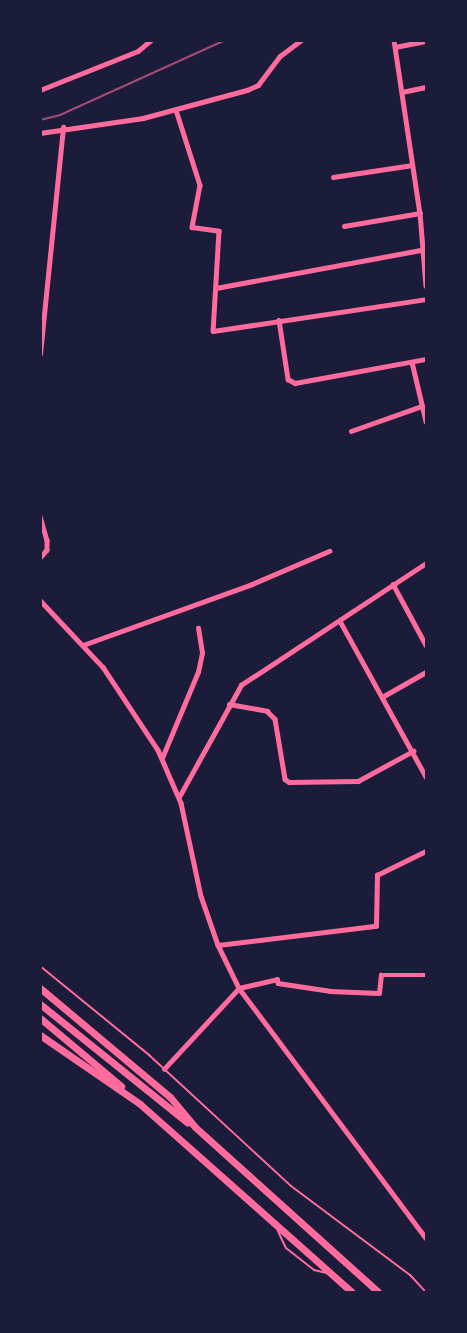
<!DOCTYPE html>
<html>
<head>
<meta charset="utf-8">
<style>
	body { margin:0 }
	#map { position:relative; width:467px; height:1333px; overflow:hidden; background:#1b1b3a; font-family:"IBM Plex Sans",sans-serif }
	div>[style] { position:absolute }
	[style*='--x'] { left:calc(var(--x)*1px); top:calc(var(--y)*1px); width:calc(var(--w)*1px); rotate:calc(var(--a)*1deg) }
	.service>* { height:2px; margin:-1px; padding:0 1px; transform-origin:1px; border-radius:1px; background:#ff6b9d }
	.minor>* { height:4.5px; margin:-2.25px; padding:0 2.25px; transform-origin:2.25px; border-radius:2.25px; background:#ff6b9d }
	.trunk>* { height:7px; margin:-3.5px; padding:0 3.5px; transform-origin:3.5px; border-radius:3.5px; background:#ff6b9d }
	.rail>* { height:2px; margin:-1px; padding:0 1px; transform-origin:1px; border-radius:1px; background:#a44b75 }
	span { translate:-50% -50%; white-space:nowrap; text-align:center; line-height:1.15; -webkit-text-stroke:4.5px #1b1b3a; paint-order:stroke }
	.frame { position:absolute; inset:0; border:42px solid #1b1b3a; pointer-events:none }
</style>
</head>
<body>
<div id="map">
	<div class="service">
		<i style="--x:40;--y:966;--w:141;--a:39.2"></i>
		<i style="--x:149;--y:1055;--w:193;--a:42.7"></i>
		<i style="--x:291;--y:1186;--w:149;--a:36.8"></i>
		<i style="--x:410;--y:1275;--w:23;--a:47"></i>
		<i style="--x:277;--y:1229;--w:21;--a:65"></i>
		<i style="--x:286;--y:1248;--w:36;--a:38"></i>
		<i style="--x:314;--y:1270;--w:13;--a:13"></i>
	</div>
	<div class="minor">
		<i style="--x:394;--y:40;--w:175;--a:81.5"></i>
		<i style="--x:420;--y:213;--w:73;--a:85.3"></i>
		<i style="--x:395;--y:47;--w:32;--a:-11"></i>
		<i style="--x:40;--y:90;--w:105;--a:-21.7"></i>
		<i style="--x:138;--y:51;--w:17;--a:-40"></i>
		<i style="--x:402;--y:92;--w:25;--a:-12"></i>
		<i style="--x:176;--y:110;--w:79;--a:72.3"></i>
		<i style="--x:200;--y:185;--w:43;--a:100.8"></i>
		<i style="--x:192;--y:227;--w:27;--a:8"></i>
		<i style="--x:219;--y:231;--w:100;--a:93.4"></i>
		<i style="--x:213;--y:331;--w:215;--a:-8.5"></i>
		<i style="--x:40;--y:133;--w:104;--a:-8.3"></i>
		<i style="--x:143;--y:118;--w:108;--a:-15.1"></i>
		<i style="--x:247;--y:90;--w:12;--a:-24"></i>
		<i style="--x:258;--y:85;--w:36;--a:-53"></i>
		<i style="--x:280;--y:56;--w:26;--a:-37"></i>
		<i style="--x:333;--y:177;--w:80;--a:-8.6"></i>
		<i style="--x:344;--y:226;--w:77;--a:-9.7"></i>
		<i style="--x:216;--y:288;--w:209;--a:-10.5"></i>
		<i style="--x:279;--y:320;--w:60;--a:81.3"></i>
		<i style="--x:288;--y:379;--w:8;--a:30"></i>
		<i style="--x:295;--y:383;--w:133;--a:-10.4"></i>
		<i style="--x:40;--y:354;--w:228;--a:-84.2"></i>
		<i style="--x:412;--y:362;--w:61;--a:76.7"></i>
		<i style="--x:351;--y:431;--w:75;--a:-19.4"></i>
		<i style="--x:40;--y:516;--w:25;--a:74"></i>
		<i style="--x:47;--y:540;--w:10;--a:90"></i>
		<i style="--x:47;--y:550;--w:11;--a:131"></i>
		<i style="--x:393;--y:584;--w:69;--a:61.6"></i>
		<i style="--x:40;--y:600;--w:92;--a:46.8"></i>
		<i style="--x:103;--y:667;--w:100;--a:56.5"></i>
		<i style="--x:158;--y:750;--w:58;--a:66.5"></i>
		<i style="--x:181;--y:803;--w:95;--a:77.9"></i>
		<i style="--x:201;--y:896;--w:52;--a:70.9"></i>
		<i style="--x:218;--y:945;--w:48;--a:64"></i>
		<i style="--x:239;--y:988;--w:312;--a:53.2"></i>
		<i style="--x:340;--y:621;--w:178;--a:61.1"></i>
		<i style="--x:83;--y:645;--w:180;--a:-19.8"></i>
		<i style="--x:252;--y:584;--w:84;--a:-23.2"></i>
		<i style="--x:382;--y:697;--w:51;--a:-29.6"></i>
		<i style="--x:229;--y:704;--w:39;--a:10"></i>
		<i style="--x:267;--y:711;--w:11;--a:45"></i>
		<i style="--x:275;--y:719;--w:61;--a:80.5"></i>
		<i style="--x:285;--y:779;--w:5;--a:37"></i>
		<i style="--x:289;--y:782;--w:69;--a:-0.8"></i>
		<i style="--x:358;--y:781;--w:63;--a:-28.6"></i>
		<i style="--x:162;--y:758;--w:93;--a:-67.3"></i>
		<i style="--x:198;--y:672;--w:19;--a:-78"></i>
		<i style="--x:202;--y:653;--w:25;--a:-99"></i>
		<i style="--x:179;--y:797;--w:128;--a:-61"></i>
		<i style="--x:241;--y:685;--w:222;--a:-33.4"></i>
		<i style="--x:218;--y:945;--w:159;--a:-6.9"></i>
		<i style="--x:376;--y:926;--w:51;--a:-88.9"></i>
		<i style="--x:377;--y:875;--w:55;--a:-26.1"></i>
		<i style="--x:164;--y:1069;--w:110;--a:-47.2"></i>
		<i style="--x:239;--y:988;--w:39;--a:-13"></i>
		<i style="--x:277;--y:979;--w:4;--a:76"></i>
		<i style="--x:278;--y:983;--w:53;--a:8.7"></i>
		<i style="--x:330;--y:991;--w:49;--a:2.3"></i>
		<i style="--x:379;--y:993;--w:18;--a:-84"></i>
		<i style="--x:381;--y:975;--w:45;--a:0"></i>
	</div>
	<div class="trunk">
		<i style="--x:40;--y:988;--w:170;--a:40"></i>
		<i style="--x:170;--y:1097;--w:39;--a:50"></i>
		<i style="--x:195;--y:1127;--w:246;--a:42"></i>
		<i style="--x:40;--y:1004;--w:189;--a:38.8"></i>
		<i style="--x:40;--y:1018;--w:106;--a:40"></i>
		<i style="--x:40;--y:1035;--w:121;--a:34.6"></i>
		<i style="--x:140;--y:1104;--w:283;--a:41.6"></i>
	</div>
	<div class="rail">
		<i style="--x:40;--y:120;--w:21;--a:-14"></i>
		<i style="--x:60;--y:115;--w:181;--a:-24.4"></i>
	</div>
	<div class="frame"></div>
</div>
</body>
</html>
